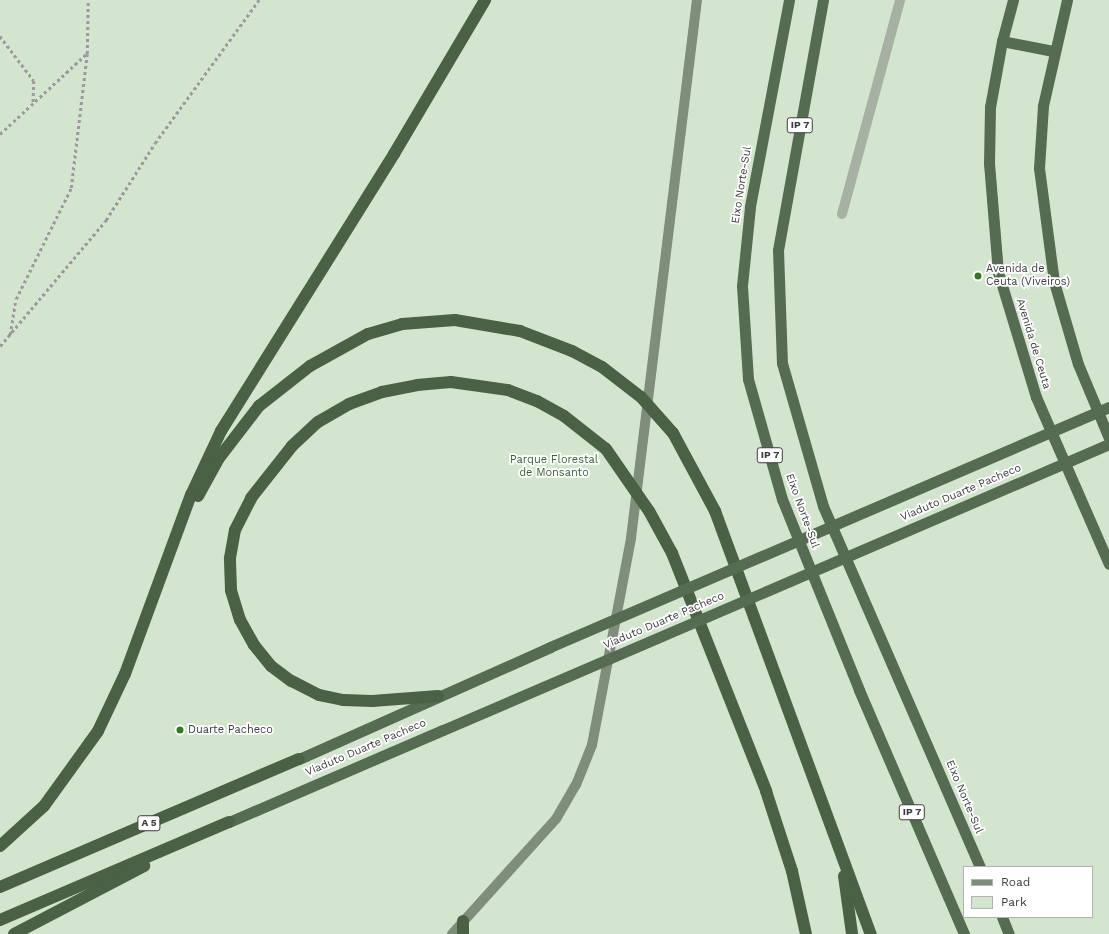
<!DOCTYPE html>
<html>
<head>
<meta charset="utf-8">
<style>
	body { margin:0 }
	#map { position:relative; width:1109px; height:934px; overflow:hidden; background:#faf7fd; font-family:"Work Sans",sans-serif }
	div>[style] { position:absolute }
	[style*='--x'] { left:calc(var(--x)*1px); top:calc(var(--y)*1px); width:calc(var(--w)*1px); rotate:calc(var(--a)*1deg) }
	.green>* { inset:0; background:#d3e5cf }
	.path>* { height:2.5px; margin-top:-1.25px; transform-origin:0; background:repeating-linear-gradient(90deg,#9b989e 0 3px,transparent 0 6px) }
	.service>* { height:10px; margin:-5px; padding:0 5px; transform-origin:5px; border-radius:5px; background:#a6b1a4 }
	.secondary>* { height:10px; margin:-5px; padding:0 5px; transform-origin:5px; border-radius:5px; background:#7e8e7b }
	.trunk>* { height:11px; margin:-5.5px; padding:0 5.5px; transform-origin:5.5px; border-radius:5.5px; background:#566c52 }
	.motorway>* { height:12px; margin:-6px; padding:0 6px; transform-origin:6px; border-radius:6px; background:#4b6146 }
	.trunk-bridge>* { height:11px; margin:-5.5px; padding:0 5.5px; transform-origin:5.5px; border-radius:5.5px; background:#566c52 }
	.motorway-bridge>* { height:12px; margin:-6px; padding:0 6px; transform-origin:6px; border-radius:6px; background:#4b6146 }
	.dots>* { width:11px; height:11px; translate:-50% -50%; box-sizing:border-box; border:2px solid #fff; border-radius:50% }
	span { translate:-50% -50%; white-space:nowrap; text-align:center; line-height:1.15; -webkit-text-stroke:3.5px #fff; paint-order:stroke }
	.shield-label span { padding:1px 3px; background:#fff; border:1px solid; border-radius:3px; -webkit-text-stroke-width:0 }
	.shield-label { font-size:10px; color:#3e3b41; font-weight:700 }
	.street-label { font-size:11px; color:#3e3b41 }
	.poi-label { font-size:11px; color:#3e3b41 }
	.left { translate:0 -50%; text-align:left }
	.park-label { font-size:11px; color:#3a5e33 }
	.legend { position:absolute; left:963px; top:866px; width:130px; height:52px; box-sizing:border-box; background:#fff; border:1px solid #b2b1b3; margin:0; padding:5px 7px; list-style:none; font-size:12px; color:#3e3b41 }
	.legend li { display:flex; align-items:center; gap:8px; height:20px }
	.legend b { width:20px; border:1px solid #b2b1b3 }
</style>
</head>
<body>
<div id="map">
	<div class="green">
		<i style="clip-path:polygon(evenodd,0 0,1109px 0,1109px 934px,0 934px,0 0,964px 867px,1092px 867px,1092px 917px,964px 917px,964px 867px)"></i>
	</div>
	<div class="path">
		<i style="--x:0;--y:36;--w:56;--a:52.9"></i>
		<i style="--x:34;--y:81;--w:23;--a:92"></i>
		<i style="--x:0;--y:134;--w:117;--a:-42.9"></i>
		<i style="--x:10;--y:335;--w:36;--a:-81"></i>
		<i style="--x:16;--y:299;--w:124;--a:-63.6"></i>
		<i style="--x:71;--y:188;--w:135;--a:-83.2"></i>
		<i style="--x:87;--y:54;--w:54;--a:-88.9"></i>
		<i style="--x:0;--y:346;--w:165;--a:-49.9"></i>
		<i style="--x:106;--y:220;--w:91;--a:-57.5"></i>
		<i style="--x:155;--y:143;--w:177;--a:-54"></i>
	</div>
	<div class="service">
		<i style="--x:842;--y:214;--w:222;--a:-74.8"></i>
	</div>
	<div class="secondary">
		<i style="--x:452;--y:934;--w:155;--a:-47.9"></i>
		<i style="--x:556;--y:819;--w:39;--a:-60"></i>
		<i style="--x:576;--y:785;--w:43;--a:-68.2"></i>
		<i style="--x:592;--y:745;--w:211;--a:-79.3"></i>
		<i style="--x:631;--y:538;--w:542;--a:-83.01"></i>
	</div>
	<div class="trunk">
		<i style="--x:789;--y:0;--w:211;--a:100.7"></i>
		<i style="--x:750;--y:207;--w:79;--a:95.8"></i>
		<i style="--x:742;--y:286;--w:93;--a:86.3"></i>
		<i style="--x:748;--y:379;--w:125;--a:74.2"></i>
		<i style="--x:782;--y:499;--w:206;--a:68"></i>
		<i style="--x:859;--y:690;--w:266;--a:66.7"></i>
		<i style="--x:823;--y:0;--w:254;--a:100.2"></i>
		<i style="--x:778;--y:250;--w:113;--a:88"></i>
		<i style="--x:782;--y:363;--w:149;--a:74"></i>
		<i style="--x:823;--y:506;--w:394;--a:66.5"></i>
		<i style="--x:1013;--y:0;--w:42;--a:105"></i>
		<i style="--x:1002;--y:41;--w:67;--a:100.3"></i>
		<i style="--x:990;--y:107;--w:56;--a:91"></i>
		<i style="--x:989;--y:163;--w:109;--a:85.3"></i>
		<i style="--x:998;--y:272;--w:131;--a:73.1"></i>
		<i style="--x:1036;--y:397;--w:182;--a:66.4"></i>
		<i style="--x:1067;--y:0;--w:109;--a:102.8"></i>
		<i style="--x:1043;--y:106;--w:62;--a:93.7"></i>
		<i style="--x:1039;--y:168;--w:115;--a:82.5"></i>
		<i style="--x:1054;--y:282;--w:85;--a:73.7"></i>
		<i style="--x:1078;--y:364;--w:80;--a:67.3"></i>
		<i style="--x:1002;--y:41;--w:52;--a:11.1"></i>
		<i style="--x:299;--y:759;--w:275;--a:-24"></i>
		<i style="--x:229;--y:822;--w:233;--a:-23.3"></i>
		<i style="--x:1002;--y:917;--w:18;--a:68"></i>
	</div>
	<div class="motorway">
		<i style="--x:673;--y:433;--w:89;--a:61.7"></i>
		<i style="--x:715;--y:511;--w:451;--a:69.8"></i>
		<i style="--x:198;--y:496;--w:43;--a:-61.1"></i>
		<i style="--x:219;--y:458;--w:66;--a:-52.4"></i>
		<i style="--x:259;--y:406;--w:65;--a:-38.1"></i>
		<i style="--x:310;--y:366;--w:66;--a:-28.9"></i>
		<i style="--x:368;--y:334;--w:35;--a:-16"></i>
		<i style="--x:402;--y:324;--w:53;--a:-4.3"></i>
		<i style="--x:455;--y:320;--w:66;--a:9.6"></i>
		<i style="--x:520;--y:331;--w:56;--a:21"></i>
		<i style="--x:572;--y:351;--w:34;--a:28"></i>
		<i style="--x:649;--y:511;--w:48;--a:61.3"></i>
		<i style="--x:672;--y:553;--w:256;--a:68.4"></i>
		<i style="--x:766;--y:791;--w:84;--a:72"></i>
		<i style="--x:792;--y:871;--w:65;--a:77.5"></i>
		<i style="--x:438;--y:696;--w:66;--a:175.7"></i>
		<i style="--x:372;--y:701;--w:29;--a:-178"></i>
		<i style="--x:343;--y:700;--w:25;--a:-168"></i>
		<i style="--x:319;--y:695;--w:31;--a:-153"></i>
		<i style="--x:291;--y:681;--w:25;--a:-143"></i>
		<i style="--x:271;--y:666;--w:27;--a:-129"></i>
		<i style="--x:254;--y:645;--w:29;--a:-119"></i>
		<i style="--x:240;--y:620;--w:31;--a:-107"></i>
		<i style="--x:231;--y:590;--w:32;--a:-92"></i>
		<i style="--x:230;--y:558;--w:28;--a:-80"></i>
		<i style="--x:235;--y:530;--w:36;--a:-63"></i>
		<i style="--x:251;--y:498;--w:66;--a:-51.7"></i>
		<i style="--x:292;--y:446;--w:35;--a:-43"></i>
		<i style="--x:318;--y:422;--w:36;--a:-30"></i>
		<i style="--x:349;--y:404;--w:35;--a:-20"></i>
		<i style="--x:382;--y:392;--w:36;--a:-11"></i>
		<i style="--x:417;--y:385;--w:34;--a:-5"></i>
		<i style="--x:451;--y:382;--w:58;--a:8"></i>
		<i style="--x:508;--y:390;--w:31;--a:21"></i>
		<i style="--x:537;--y:401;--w:31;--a:29"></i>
		<i style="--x:564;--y:416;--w:53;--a:38.2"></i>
		<i style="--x:0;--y:846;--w:59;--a:-42.3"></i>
		<i style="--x:44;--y:806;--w:92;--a:-54.2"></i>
		<i style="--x:98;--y:731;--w:63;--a:-64.7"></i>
		<i style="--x:125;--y:674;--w:191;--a:-69.8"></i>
		<i style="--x:191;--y:495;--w:71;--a:-64.9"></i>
		<i style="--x:221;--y:431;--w:327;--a:-58"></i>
		<i style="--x:394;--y:154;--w:179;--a:-59.4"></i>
		<i style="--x:844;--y:876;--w:59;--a:82.1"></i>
		<i style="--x:0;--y:887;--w:325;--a:-23.2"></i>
		<i style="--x:0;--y:920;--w:249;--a:-23.2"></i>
		<i style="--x:14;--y:934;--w:147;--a:-27.6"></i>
		<i style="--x:463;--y:934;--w:13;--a:-90"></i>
	</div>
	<div class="trunk-bridge">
		<i style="--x:550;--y:647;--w:608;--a:-23.24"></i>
		<i style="--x:443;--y:730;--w:725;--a:-23.24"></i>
	</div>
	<div class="motorway-bridge">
		<i style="--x:602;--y:367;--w:49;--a:37.6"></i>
		<i style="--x:641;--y:397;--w:48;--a:48.4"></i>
		<i style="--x:606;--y:449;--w:75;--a:55.3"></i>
	</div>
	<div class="dots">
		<i style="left:978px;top:276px;background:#317a1f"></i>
		<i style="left:180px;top:730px;background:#317a1f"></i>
	</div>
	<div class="shield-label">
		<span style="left:800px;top:125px">IP 7</span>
		<span style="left:770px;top:455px">IP 7</span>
		<span style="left:912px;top:812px">IP 7</span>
		<span style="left:149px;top:823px">A 5</span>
	</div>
	<div class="street-label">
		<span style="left:742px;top:185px;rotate:-81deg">Eixo Norte-Sul</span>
		<span style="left:1033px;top:344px;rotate:73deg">Avenida de Ceuta</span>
		<span style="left:961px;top:493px;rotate:-23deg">Viaduto Duarte Pacheco</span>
		<span style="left:802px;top:511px;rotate:70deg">Eixo Norte-Sul</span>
		<span style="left:664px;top:621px;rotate:-23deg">Viaduto Duarte Pacheco</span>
		<span style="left:366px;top:748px;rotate:-23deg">Viaduto Duarte Pacheco</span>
		<span style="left:964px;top:797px;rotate:67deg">Eixo Norte-Sul</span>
	</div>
	<div class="poi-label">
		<span class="left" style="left:986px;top:276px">Avenida de<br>Ceuta (Viveiros)</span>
		<span class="left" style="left:188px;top:730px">Duarte Pacheco</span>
	</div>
	<div class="park-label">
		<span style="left:554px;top:467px">Parque Florestal<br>de Monsanto</span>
	</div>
	<ul class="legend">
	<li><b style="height:5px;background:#7e8e7b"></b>Road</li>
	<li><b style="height:11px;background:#d3e5cf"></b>Park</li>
	</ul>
</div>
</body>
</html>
